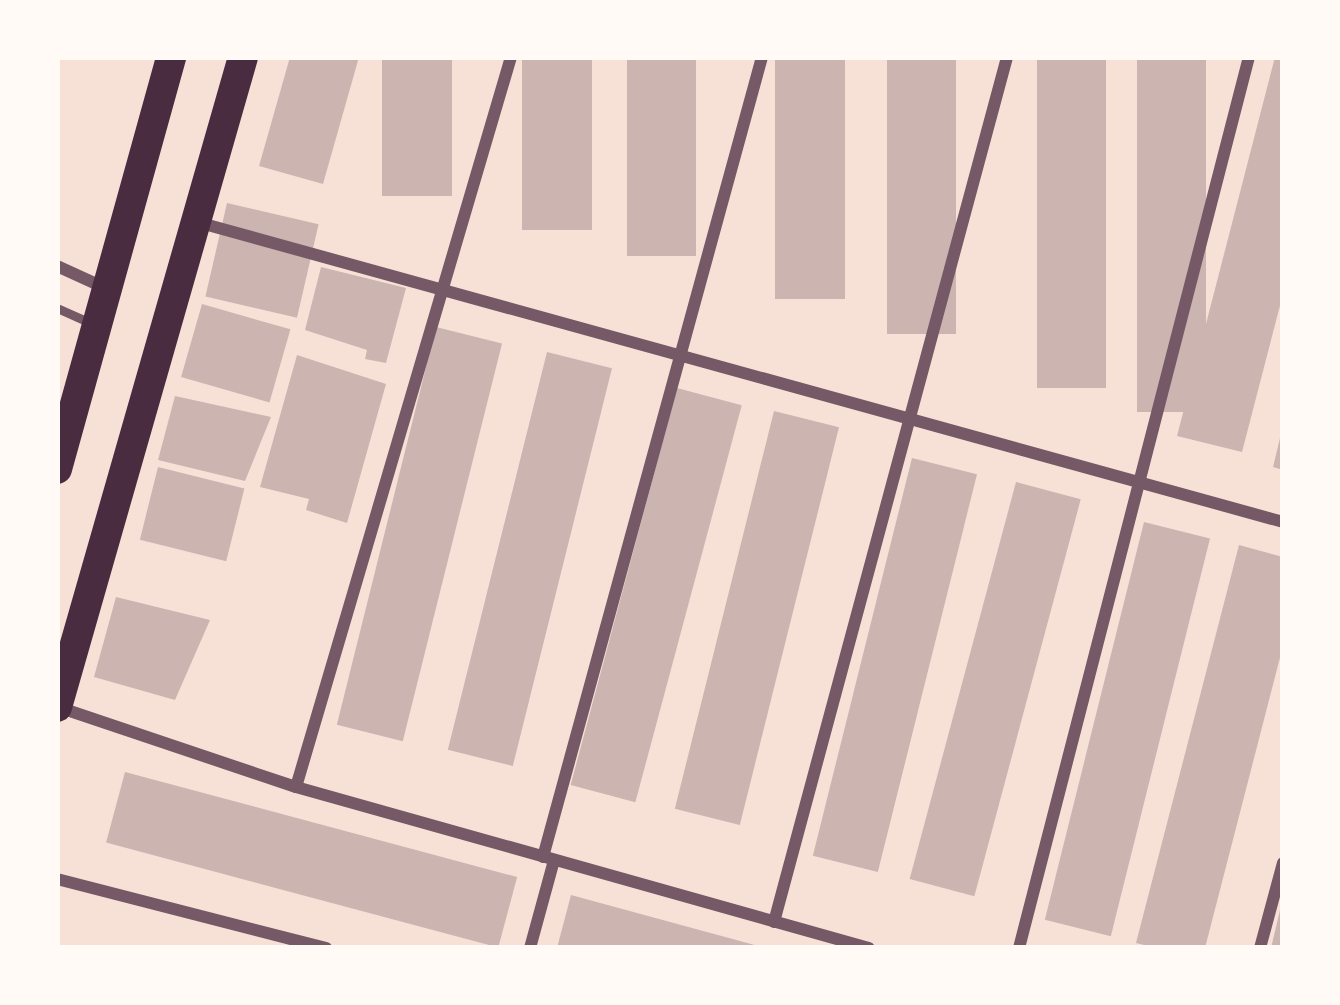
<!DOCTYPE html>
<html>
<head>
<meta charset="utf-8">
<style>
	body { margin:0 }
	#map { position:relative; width:1340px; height:1005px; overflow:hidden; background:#f7e1d7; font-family:Overpass,sans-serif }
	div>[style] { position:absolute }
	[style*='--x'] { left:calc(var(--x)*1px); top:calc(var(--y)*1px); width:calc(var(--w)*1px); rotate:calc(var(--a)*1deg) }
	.building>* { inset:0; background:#ccb4b1; transform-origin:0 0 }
	.service>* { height:9px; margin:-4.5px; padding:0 4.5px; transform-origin:4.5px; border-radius:4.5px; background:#755966 }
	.minor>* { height:12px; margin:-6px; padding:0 6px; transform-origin:6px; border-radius:6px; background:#755966 }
	.primary>* { height:30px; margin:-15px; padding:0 15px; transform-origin:15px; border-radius:15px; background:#4a2c40 }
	span { translate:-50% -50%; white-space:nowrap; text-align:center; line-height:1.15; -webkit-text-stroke:10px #fffaf5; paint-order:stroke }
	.frame { position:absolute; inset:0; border:60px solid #fffaf5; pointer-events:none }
</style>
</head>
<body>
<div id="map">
	<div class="building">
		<i style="clip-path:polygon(290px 57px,359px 57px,323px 184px,259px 166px)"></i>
		<i style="left:382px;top:57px;width:70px;height:139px"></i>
		<i style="left:522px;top:57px;width:70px;height:173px"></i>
		<i style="left:627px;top:57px;width:69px;height:199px"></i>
		<i style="left:775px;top:57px;width:70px;height:242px"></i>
		<i style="left:887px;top:57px;width:69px;height:277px"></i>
		<i style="left:1037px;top:57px;width:69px;height:331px"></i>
		<i style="left:1137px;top:57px;width:69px;height:355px"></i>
		<i style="clip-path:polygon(1275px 57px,1283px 57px,1283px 294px,1242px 452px,1177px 436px)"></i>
		<i style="left:227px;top:203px;width:94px;height:96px;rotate:13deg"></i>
		<i style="clip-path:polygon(321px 267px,406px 288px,386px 363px,365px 359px,367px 350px,305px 330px)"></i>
		<i style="left:202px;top:304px;width:92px;height:76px;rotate:16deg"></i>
		<i style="left:436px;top:327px;width:68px;height:410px;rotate:14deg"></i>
		<i style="left:547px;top:352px;width:67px;height:410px;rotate:14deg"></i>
		<i style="clip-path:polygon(297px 355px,386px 384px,347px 523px,306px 510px,309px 499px,260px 487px)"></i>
		<i style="left:677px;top:388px;width:67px;height:411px;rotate:15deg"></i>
		<i style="clip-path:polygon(175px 396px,271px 417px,245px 481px,158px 460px)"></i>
		<i style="left:774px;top:411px;width:67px;height:410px;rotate:14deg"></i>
		<i style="clip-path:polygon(1281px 434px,1283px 434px,1283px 470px,1273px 467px)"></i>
		<i style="left:912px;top:458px;width:67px;height:410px;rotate:14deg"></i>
		<i style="left:158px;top:467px;width:89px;height:75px;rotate:14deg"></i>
		<i style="left:1016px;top:482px;width:67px;height:411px;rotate:15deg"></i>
		<i style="left:1144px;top:522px;width:68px;height:410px;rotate:14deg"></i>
		<i style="clip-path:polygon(1239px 545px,1283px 557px,1283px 646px,1205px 948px,1156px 948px,1136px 943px)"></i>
		<i style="clip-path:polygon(116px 597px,210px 620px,175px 700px,94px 677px)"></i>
		<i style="left:125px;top:772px;width:406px;height:73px;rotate:15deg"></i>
		<i style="clip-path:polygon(571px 895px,762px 947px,762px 948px,557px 948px)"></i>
		<i style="clip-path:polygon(1281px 906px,1283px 948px,1271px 948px)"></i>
	</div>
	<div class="service">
		<i style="--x:57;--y:308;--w:39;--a:24"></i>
	</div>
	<div class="minor">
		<i style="--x:197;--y:222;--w:1127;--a:15.44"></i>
		<i style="--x:57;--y:266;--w:53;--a:24.6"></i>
		<i style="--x:58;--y:707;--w:251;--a:18.6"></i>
		<i style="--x:296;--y:787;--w:595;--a:15.69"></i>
		<i style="--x:296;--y:787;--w:761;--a:-73.59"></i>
		<i style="--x:543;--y:857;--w:829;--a:-74.69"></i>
		<i style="--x:57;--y:879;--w:278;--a:14.4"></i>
		<i style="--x:774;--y:922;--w:896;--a:-74.92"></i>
		<i style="--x:530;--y:948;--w:91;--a:-74.7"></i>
		<i style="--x:1019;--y:948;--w:920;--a:-75.53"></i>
		<i style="--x:1260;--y:948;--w:88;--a:-74.9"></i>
	</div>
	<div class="primary">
		<i style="--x:57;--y:469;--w:427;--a:-74.5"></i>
		<i style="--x:57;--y:707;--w:676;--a:-74.03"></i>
	</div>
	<div class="frame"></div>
</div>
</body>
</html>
